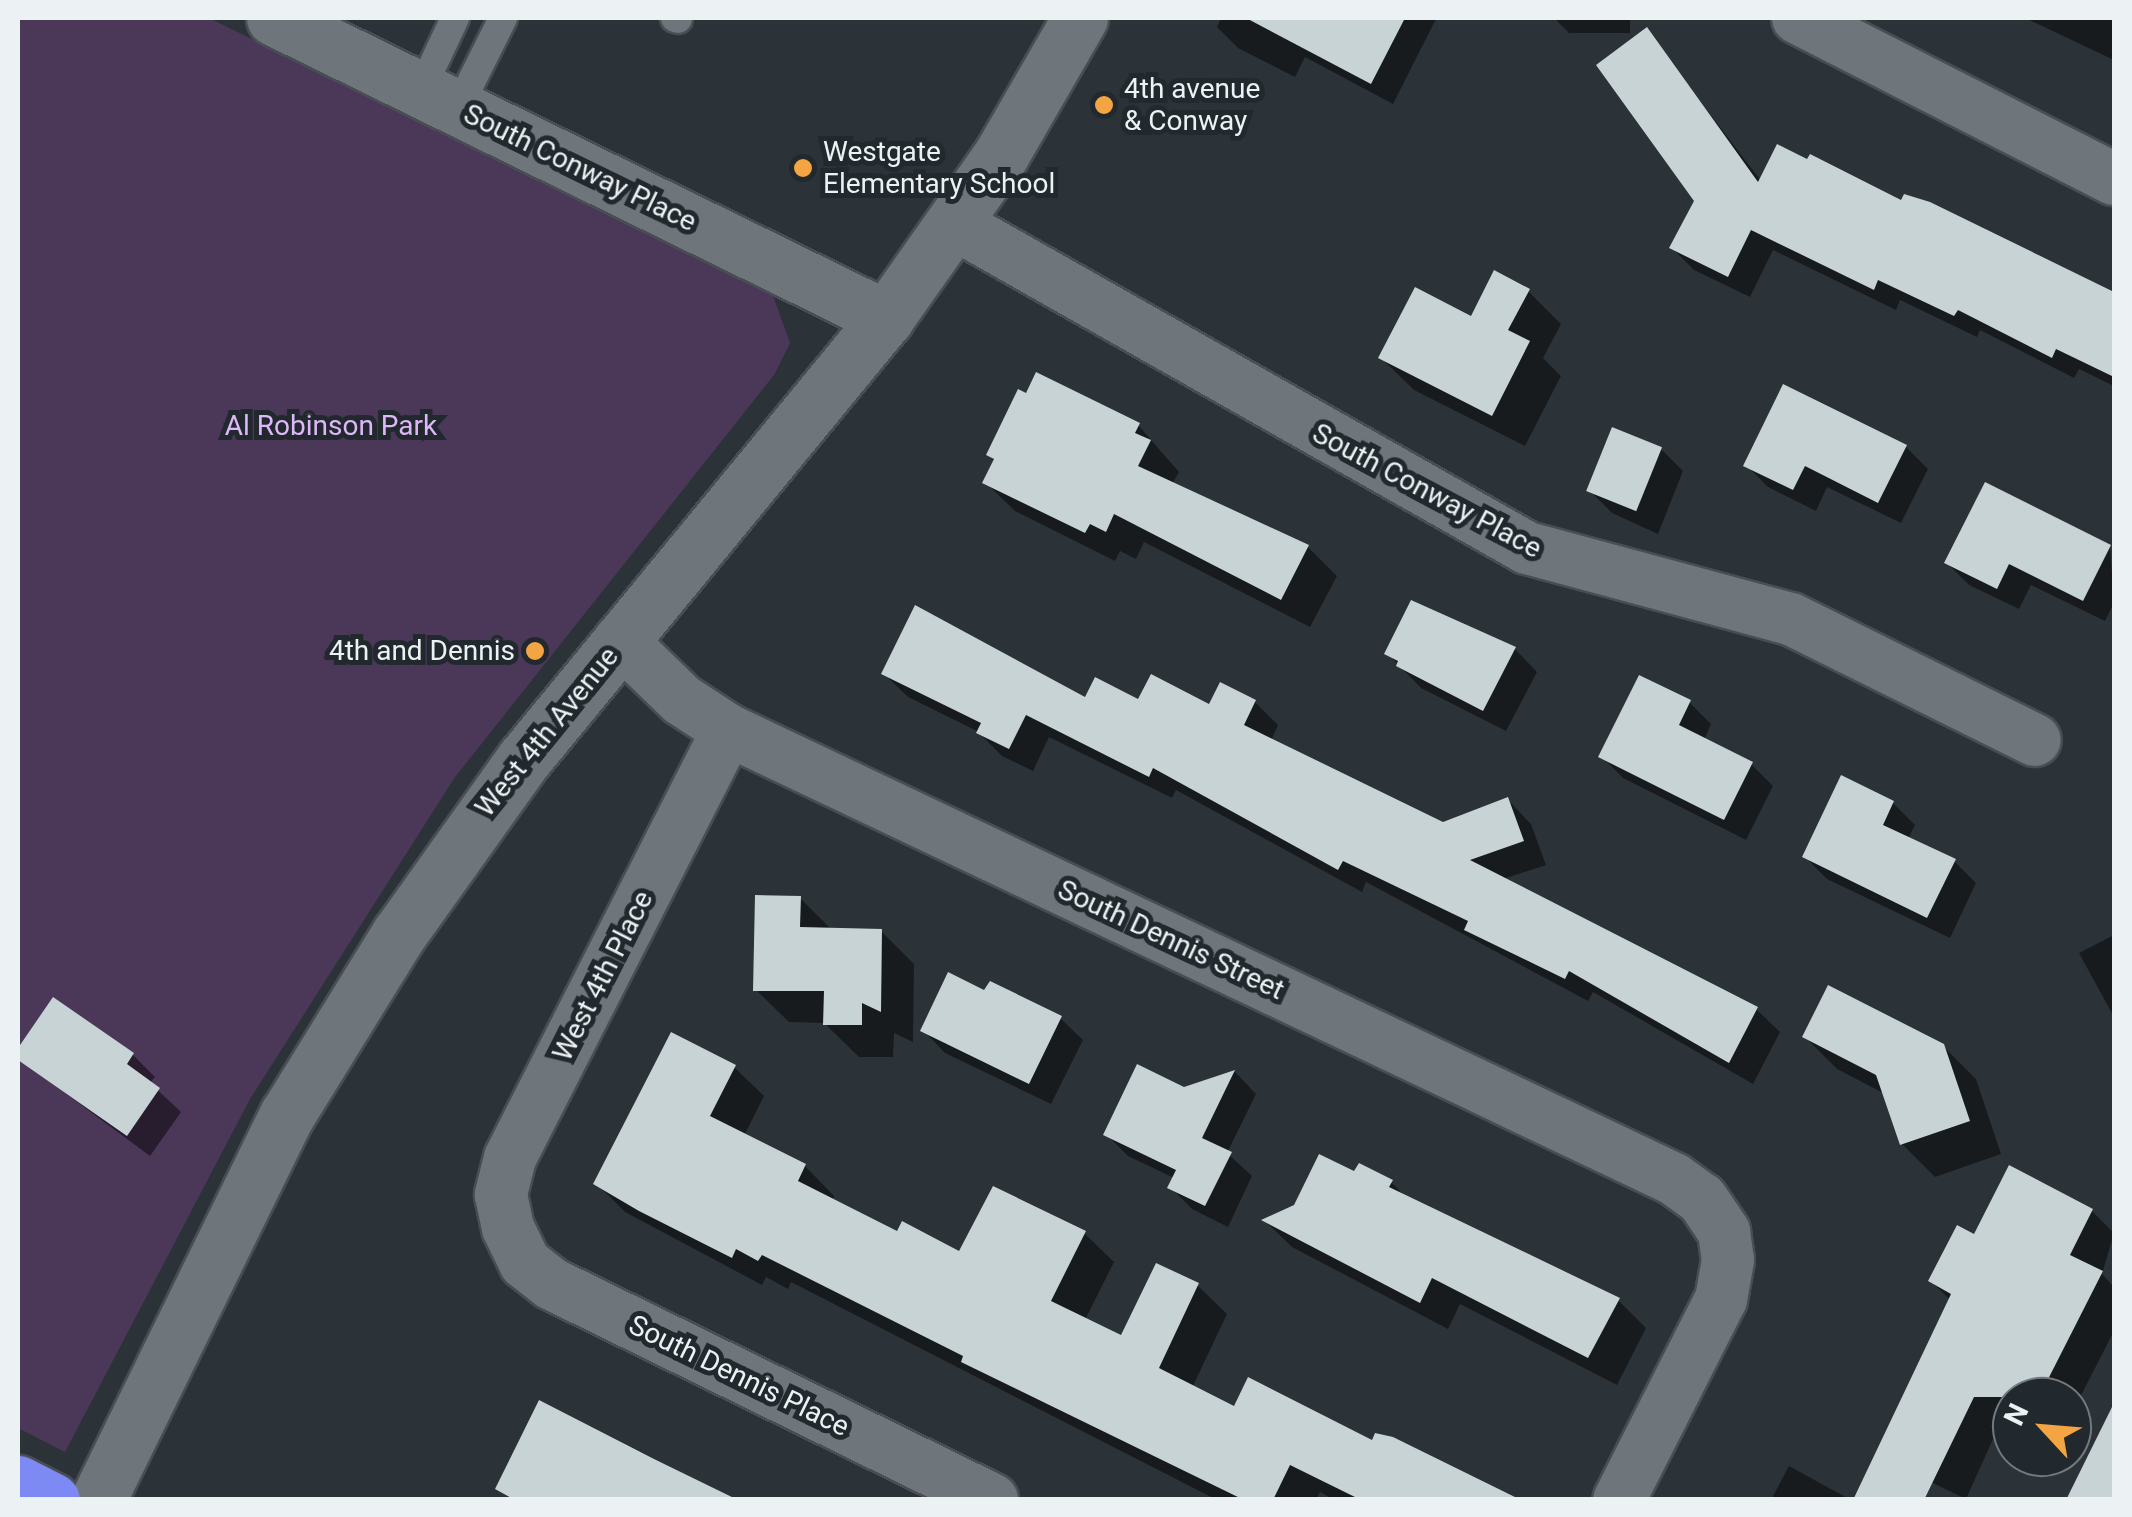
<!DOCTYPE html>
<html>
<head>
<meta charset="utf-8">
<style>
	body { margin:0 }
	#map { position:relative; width:2132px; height:1517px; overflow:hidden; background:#2c3338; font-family:Roboto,sans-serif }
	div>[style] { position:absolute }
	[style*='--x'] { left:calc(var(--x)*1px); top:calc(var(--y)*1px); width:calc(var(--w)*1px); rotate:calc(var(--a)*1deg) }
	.green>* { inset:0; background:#4b3858 }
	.shadow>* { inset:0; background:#0007 }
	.building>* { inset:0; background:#c7d3d5; transform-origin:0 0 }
	.roads { filter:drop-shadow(2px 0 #484e53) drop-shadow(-2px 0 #484e53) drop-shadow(0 2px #484e53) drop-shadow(0 -2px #484e53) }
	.lane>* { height:28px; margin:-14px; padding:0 14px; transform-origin:14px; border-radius:14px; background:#6e767c }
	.street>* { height:52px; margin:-26px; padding:0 26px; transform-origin:26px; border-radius:26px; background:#6e767c }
	.secondary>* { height:55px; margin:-27.5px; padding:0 27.5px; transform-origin:27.5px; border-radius:27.5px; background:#6e767c }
	.highway>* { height:55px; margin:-27.5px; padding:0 27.5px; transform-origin:27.5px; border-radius:27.5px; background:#7d8af3 }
	.dots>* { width:28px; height:28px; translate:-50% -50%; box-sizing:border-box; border:5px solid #22292e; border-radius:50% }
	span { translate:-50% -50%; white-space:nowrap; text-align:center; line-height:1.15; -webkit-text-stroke:10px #22292e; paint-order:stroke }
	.poi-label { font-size:28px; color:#ecf1f4 }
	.left { translate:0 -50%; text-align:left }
	.right { translate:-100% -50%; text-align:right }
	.street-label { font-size:28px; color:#ecf1f4 }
	.park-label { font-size:28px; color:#ddb7f7 }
	.frame { position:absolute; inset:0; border:20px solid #ecf1f4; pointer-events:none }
	.north { position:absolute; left:1992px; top:1377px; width:100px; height:100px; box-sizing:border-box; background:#22292e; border:2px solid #73797d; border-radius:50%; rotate:296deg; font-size:28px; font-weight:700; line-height:40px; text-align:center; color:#ecf1f4 }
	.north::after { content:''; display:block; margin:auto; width:35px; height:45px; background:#f3a443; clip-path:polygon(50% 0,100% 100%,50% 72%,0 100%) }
</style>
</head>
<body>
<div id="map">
	<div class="green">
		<i style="clip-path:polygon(18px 18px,209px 18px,772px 293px,790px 343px,774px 375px,455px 777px,250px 1099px,65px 1452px,18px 1428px)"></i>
	</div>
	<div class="shadow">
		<i style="clip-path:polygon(1221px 18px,1435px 18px,1436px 19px,1393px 104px,1305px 57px,1295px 77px,1238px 48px,1217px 27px)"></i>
		<i style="clip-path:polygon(1554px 18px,1630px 18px,1630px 33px,1569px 33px)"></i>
		<i style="clip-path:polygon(2025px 18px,2114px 18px,2114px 60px)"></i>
		<i style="clip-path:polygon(1646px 30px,1761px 181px,2114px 303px,2114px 386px,2079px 369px,2074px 378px,1980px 330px,1977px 337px,1900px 300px,1896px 310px,1773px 250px,1750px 297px,1694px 270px,1672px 248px,1697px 201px)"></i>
		<i style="clip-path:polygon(1528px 291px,1561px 324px,1543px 358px,1561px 376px,1525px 446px,1414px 390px,1381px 358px)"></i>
		<i style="clip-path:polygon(1138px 425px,1179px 472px,1172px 484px,1308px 547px,1337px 576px,1310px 627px,1144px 542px,1136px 559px,1120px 551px,1115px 561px,1015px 511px,985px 482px,995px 461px,989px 455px)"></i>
		<i style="clip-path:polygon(1906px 447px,1928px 469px,1901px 523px,1827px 487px,1816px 511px,1768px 487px,1746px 465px)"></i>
		<i style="clip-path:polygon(1661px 449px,1683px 471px,1658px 534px,1612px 513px,1590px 491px)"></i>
		<i style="clip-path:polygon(2110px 547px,2114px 603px,2105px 621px,2031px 585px,2019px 609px,1969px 585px,1947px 563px)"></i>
		<i style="clip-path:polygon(1412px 603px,1515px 649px,1537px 672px,1506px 731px,1421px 688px,1387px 653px)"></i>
		<i style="clip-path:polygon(884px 674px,1086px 701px,1210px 707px,1255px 702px,1278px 725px,1271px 741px,1442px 824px,1508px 800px,1531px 824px,1546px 865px,1503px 879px,1756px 1009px,1780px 1032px,1753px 1084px,1593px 992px,1588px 1001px,1366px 882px,1362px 892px,1176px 790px,1172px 798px,1049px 737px,1033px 771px,1002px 756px,977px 731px,908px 697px)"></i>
		<i style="clip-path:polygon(1689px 702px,1711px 724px,1704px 740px,1751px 764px,1773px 786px,1746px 840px,1623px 778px,1601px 756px)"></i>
		<i style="clip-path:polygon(1893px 803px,1915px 825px,1908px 839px,1954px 861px,1976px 883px,1950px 938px,1827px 879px,1805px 857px)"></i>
		<i style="clip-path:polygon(800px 898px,832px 930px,881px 931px,914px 964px,913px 1042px,894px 1033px,893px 1057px,859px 1057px,824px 1023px,789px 1022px,756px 990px)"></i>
		<i style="clip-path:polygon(2114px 935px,2114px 1017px,2079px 953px)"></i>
		<i style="clip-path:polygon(985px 994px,1060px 1018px,1083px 1040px,1051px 1104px,945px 1053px,923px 1030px)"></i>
		<i style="clip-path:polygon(54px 1000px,133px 1055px,155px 1077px,150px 1083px,181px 1112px,150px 1156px,18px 1058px)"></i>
		<i style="clip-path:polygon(1805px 1037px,1943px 1046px,1976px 1079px,2001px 1154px,1935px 1177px,1902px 1144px,1885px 1094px,1837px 1069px)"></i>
		<i style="clip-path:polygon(734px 1067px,764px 1096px,744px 1136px,805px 1166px,834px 1196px,832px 1201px,898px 1235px,960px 1254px,1084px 1233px,1114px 1262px,1085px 1320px,1122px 1338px,1197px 1285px,1227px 1314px,1192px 1388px,1236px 1409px,1373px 1443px,1499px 1500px,1335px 1500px,1320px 1492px,1316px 1500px,1217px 1500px,791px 1282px,788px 1289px,766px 1277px,762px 1285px,625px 1212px,596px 1183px)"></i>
		<i style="clip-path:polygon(1235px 1072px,1256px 1094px,1227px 1153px,1252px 1176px,1228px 1227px,1192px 1209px,1170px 1187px,1174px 1178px,1128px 1156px,1106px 1134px,1184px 1090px)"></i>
		<i style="clip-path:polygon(1355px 1174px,1391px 1182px,1408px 1199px,1618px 1300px,1646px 1328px,1617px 1385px,1460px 1304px,1448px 1329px,1292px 1247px,1265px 1221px)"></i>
		<i style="clip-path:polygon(2092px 1211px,2114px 1233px,2102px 1274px,2114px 1287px,2114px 1331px,2072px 1413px,2072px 1397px,2012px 1397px,1966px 1499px,1910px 1472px,1951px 1301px,1931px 1281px,1975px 1238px)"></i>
		<i style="clip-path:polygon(1789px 1466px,1851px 1500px,1771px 1500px)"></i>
	</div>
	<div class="building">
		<i style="clip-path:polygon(1246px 18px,1405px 18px,1371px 84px)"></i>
		<i style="clip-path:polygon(1647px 27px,1758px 182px,1777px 144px,1807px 159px,1810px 154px,1901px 200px,1904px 194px,1930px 202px,2114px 292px,2114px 377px,2056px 349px,2052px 358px,1958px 310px,1954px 316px,1878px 280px,1874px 290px,1751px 230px,1728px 277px,1669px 248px,1694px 201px,1596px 65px)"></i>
		<i style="clip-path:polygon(1494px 270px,1530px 289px,1508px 330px,1530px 341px,1492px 416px,1378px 358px,1415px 287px,1471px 316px)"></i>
		<i style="clip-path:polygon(1036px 372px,1140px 423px,1135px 433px,1151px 440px,1138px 466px,1309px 545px,1281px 600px,1114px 514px,1106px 532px,1090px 524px,1085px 533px,982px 483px,994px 459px,986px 455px,1018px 389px,1026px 393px)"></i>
		<i style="clip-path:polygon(1783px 384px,1907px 445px,1878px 503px,1805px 466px,1793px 490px,1743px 466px)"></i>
		<i style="left:1612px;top:427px;width:54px;height:69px;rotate:22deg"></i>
		<i style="clip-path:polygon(1985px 482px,2111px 545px,2083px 601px,2009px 564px,1997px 589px,1944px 563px)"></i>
		<i style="clip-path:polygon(1411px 600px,1516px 647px,1483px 711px,1396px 666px,1398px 661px,1384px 654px)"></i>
		<i style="clip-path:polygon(915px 605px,1085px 697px,1095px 677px,1138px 699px,1151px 674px,1209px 704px,1220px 682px,1256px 700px,1244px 725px,1443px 822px,1508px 797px,1524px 841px,1470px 860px,1758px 1007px,1729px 1063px,1569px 971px,1565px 979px,1464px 930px,1468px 921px,1343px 861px,1338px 870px,1153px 768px,1149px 777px,1026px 715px,1009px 749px,976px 733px,981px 723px,881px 674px)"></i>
		<i style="clip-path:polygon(1639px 675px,1691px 700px,1679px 725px,1753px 762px,1724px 820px,1598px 757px)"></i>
		<i style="clip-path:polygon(1841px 775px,1894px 801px,1883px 825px,1956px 859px,1927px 918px,1802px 857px)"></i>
		<i style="clip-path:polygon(755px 895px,801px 896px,800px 927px,882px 929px,881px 1012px,862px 1003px,862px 1025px,823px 1025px,824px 991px,753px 991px)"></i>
		<i style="clip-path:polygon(948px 972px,984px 990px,990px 981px,1062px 1016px,1029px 1084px,920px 1031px)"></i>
		<i style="clip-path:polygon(1828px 985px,1944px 1044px,1970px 1121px,1900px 1145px,1876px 1075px,1802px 1037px)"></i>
		<i style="clip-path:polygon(53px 997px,134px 1053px,127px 1064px,160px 1088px,127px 1136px,18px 1060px,18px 1048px)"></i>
		<i style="clip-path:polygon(671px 1032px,736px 1065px,710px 1116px,806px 1164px,798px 1181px,897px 1231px,902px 1221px,959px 1251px,993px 1186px,1086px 1231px,1051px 1301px,1121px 1335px,1156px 1263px,1199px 1283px,1159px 1368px,1234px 1406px,1248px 1377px,1372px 1440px,1375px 1433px,1393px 1437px,1521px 1500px,1361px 1500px,1290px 1465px,1273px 1500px,1244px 1500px,961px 1362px,963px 1356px,762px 1255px,758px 1261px,736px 1249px,732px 1258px,639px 1211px,593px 1184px)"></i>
		<i style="clip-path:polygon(1137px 1064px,1184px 1087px,1235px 1070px,1202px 1138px,1232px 1152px,1205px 1206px,1167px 1188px,1176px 1170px,1103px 1135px)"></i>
		<i style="clip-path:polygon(1319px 1154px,1354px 1171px,1359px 1163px,1393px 1180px,1389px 1187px,1620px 1298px,1588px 1358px,1432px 1278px,1420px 1303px,1261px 1220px,1294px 1205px)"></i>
		<i style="clip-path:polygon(2009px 1165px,2093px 1209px,2070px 1255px,2103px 1271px,2039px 1397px,1974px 1397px,1924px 1500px,1853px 1500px,1951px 1294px,1928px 1281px,1957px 1225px,1974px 1234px)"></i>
		<i style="clip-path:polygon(539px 1400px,654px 1459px,738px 1500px,515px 1500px,495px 1489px)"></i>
		<i style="clip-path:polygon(2114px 1403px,2114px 1500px,2066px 1500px)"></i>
	</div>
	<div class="roads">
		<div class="lane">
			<i style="--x:675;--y:18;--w:3;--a:18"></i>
			<i style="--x:421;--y:90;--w:80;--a:-64.7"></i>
			<i style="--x:458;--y:108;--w:101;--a:-63.4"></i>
		</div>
		<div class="street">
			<i style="--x:1798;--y:18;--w:355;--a:27"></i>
			<i style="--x:955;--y:224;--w:657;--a:29.53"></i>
			<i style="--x:1527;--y:548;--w:273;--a:15.1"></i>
			<i style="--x:1791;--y:619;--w:272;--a:26.4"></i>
			<i style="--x:620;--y:640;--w:86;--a:44.1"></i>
			<i style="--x:682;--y:700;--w:55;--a:33.1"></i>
			<i style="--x:728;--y:730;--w:1047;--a:25.39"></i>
			<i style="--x:1674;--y:1179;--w:34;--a:36"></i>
			<i style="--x:1702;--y:1199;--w:40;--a:56"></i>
			<i style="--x:1724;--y:1232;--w:28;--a:82"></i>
			<i style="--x:1728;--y:1260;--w:40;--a:100"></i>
			<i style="--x:1721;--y:1299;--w:225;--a:116.9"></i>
			<i style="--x:728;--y:730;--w:480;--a:117"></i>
			<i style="--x:510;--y:1158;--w:38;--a:104"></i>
			<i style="--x:501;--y:1195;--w:34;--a:78"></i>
			<i style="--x:508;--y:1228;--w:39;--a:64"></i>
			<i style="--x:525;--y:1263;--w:34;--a:38"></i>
			<i style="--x:552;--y:1284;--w:490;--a:26.1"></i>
		</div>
		<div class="secondary">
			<i style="--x:274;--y:18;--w:682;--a:26.11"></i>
			<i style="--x:98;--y:1500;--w:429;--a:-63.9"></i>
			<i style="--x:287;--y:1115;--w:213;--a:-58.3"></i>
			<i style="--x:399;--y:934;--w:215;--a:-54.5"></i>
			<i style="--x:524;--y:759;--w:571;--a:-50.62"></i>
			<i style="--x:886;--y:318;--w:199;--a:-54.8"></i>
			<i style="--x:1001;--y:155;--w:158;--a:-60"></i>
		</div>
		<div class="highway">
			<i style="--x:18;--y:1483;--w:38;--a:27"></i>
		</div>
	</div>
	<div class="dots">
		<i style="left:1104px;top:105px;background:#f3a443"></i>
		<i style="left:803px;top:168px;background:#f3a443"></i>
		<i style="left:535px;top:651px;background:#f3a443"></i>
	</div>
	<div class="poi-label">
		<span class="left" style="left:1124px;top:105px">4th avenue<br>&amp; Conway</span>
		<span class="left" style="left:823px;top:168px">Westgate<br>Elementary School</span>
		<span class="right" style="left:515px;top:651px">4th and Dennis</span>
	</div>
	<div class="street-label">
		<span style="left:580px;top:168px;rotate:26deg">South Conway Place</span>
		<span style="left:1427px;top:491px;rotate:28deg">South Conway Place</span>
		<span style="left:547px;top:732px;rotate:-51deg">West 4th Avenue</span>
		<span style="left:1171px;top:940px;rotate:25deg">South Dennis Street</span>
		<span style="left:603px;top:976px;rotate:-63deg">West 4th Place</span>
		<span style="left:739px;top:1376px;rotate:26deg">South Dennis Place</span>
	</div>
	<div class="park-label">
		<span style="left:331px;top:426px">Al Robinson Park</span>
	</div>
	<div class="frame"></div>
	<div class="north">N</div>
</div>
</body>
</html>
